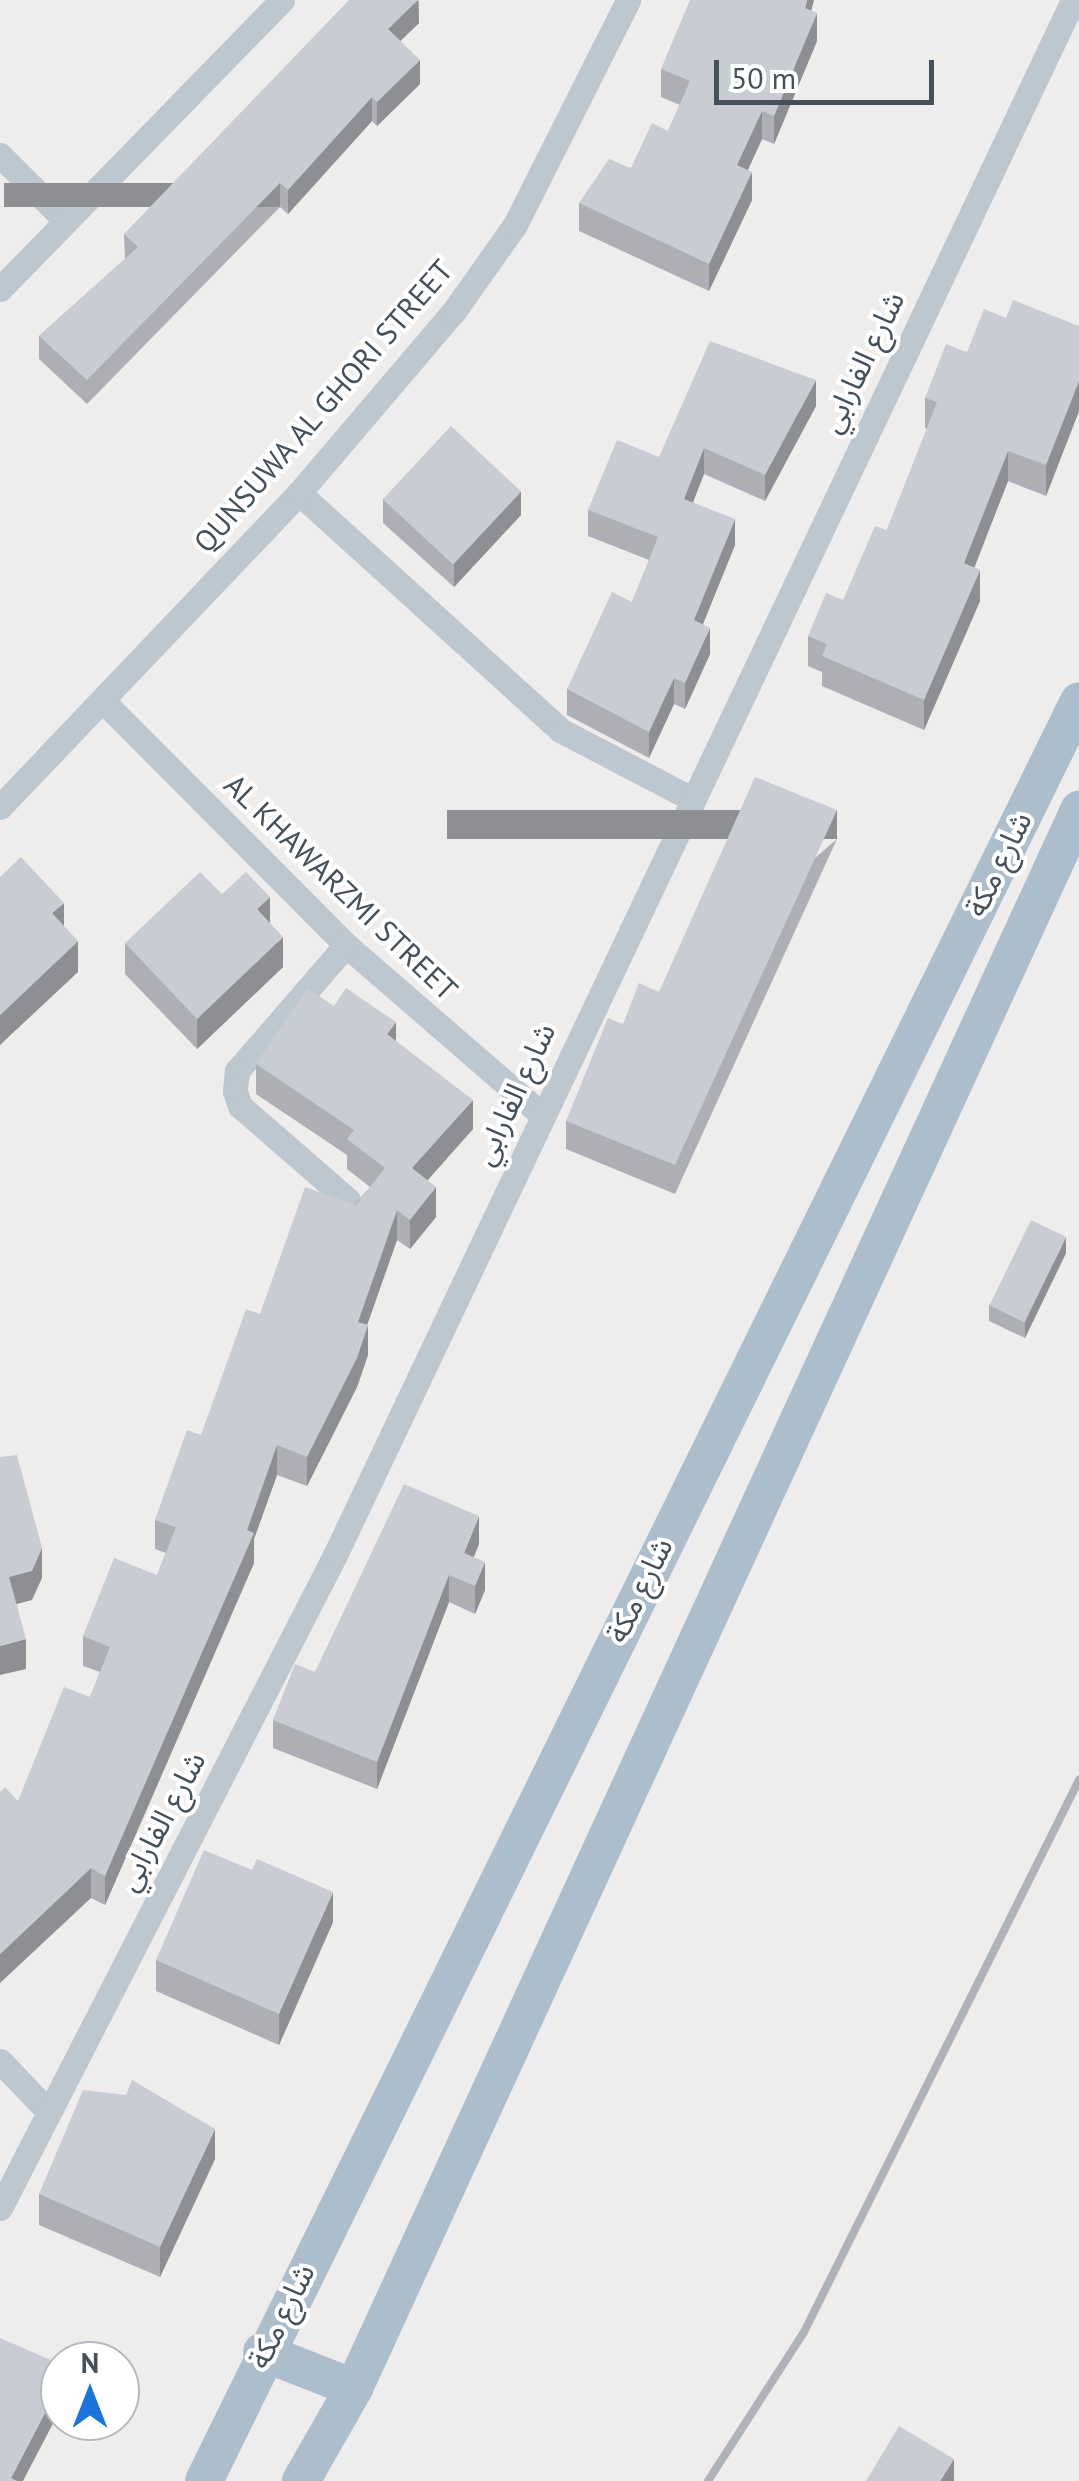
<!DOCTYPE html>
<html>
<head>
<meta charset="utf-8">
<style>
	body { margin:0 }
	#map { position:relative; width:1079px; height:2481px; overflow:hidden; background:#efecec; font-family:"PT Sans","Noto Sans Arabic",sans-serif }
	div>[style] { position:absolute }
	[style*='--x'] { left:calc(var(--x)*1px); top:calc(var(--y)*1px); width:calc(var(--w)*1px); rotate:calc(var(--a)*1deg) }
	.minor>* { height:25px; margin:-12.5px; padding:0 12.5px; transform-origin:12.5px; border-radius:12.5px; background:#bdc7cf }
	.primary>* { height:38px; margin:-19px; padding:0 19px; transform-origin:19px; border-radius:19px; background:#acbdcc }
	.rail>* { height:8px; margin:-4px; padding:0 4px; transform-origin:4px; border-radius:4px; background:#afb2b7 }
	.wall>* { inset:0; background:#adafb5 }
	.shaded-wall>* { inset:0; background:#8d8f93; transform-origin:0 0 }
	.building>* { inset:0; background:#c9ccd2; transform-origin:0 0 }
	span { translate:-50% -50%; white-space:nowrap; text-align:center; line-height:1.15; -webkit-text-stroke:8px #fff; paint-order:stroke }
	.street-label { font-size:30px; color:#45505a }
	.north { position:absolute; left:40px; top:2341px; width:100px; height:100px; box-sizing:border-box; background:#fff; border:2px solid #b5b9bd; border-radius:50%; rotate:0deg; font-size:28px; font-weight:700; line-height:40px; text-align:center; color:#45505a }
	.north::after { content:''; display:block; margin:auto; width:35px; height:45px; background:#1974dd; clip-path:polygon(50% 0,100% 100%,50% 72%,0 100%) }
	.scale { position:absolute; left:714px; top:60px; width:220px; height:45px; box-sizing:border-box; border:5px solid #45505a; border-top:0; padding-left:12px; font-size:30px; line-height:35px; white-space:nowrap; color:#45505a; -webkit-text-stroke:8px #fff; paint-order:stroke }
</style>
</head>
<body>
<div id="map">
	<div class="minor">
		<i style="--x:0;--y:155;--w:93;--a:45"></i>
		<i style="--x:0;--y:289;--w:404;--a:-45.7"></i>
		<i style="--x:299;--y:493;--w:353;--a:42.2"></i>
		<i style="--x:560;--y:730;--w:144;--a:27.6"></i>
		<i style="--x:102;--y:700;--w:346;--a:45.1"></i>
		<i style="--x:346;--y:945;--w:258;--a:40.9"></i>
		<i style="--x:0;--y:807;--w:434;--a:-46.4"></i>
		<i style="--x:299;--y:493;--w:239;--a:-49.6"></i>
		<i style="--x:454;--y:311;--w:105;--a:-54.7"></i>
		<i style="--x:515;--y:225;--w:252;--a:-63.3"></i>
		<i style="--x:346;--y:945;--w:167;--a:130.9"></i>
		<i style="--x:237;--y:1071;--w:20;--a:96"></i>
		<i style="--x:235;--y:1091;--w:16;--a:72"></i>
		<i style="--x:240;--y:1106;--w:143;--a:41"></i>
		<i style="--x:0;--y:2061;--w:66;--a:46.2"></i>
		<i style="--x:0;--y:2208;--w:736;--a:-62.84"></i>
		<i style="--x:336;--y:1553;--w:1719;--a:-64.61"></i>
	</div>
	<div class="primary">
		<i style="--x:262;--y:2352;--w:99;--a:21.4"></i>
		<i style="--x:204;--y:2481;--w:1983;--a:-63.82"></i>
		<i style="--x:301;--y:2481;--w:107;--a:-60.3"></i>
		<i style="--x:354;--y:2388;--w:1737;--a:-65.32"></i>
	</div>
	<div class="rail">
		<i style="--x:708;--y:2481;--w:177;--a:-57.2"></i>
		<i style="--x:804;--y:2332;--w:617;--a:-63.52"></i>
	</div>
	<div class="wall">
		<i style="clip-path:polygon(419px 0,419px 23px,400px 41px,420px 84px,377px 126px,372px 121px,288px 214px,280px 207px,87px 404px,39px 359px,39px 336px,125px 259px,124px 234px)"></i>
		<i style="clip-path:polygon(811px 11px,817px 41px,774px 144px,762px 139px,748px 170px,752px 200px,709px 291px,579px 231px,579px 203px,631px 168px,668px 131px,680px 105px,661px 97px,661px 69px)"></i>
		<i style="clip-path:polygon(1006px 318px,1079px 326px,1079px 411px,1046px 496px,1008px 481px,974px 568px,980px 601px,924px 730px,822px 686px,822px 672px,808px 666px,808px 636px,843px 600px,887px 530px,927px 429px,925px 428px,925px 398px,967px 352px)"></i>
		<i style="clip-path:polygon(816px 406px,765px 501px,704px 474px,693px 502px,735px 545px,703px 624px,710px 654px,685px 709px,674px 704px,649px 758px,567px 715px,567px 689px,632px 602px,649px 560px,588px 536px,588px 510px,659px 457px)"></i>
		<i style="clip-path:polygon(383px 499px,521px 515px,454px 587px,383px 523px)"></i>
		<i style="clip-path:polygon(837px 839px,675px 1194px,566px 1149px,566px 1121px,623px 1024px)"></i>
		<i style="clip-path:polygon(222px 894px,270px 923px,283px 967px,197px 1049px,125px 974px,125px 943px)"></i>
		<i style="clip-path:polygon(334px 1006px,396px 1041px,473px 1129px,427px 1180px,436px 1217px,410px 1249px,397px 1240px,367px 1325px,368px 1355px,357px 1387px,307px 1486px,277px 1475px,254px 1539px,254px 1563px,105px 1905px,91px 1898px,18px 1801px,90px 1697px,100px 1672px,83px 1666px,83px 1636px,157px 1575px,166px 1553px,155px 1549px,155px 1520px,201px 1435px,260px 1314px,370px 1187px,347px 1169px,347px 1155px,256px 1094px,256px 1064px)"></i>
		<i style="clip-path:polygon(1066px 1253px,1025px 1338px,989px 1321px,989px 1305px)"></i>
		<i style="clip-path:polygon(479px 1544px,474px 1557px,485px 1590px,475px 1614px,449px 1602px,377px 1789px,273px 1748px,273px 1720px,315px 1672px)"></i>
		<i style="clip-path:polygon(333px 1922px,279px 2045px,156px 1991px,156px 1960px)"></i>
		<i style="clip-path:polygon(215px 2159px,160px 2277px,39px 2225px,39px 2194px)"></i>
	</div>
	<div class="shaded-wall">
		<i style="clip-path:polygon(418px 0,419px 23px,388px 53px,388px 29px)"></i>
		<i style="clip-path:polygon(807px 0,814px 0,805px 36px,805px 8px)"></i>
		<i style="clip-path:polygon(817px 13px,817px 41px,774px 144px,774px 116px)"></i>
		<i style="clip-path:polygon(420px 60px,420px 84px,377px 126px,377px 102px)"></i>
		<i style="clip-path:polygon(372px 97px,372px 121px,288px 214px,288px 190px)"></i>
		<i style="clip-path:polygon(762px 111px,762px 139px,737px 193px,737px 165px)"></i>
		<i style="clip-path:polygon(752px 172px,752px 200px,709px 291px,709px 264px)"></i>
		<i style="left:280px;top:183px;width:24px;height:276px;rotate:90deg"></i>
		<i style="clip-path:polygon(816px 380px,816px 406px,765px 501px,765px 475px)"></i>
		<i style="clip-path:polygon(1079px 381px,1079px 411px,1046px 496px,1046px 465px)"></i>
		<i style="clip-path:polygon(704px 448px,704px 474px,684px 525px,684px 499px)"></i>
		<i style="clip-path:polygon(1008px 451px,1008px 481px,964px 594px,964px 563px)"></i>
		<i style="clip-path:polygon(521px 491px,521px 515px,454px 587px,454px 564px)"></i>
		<i style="clip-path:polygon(735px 519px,735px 545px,694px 646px,694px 620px)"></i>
		<i style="clip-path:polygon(980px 570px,980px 601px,924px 730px,924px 700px)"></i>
		<i style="clip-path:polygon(710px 628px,710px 654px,685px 709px,685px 683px)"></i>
		<i style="clip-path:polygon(674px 678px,674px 704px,649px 758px,649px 732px)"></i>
		<i style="left:837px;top:810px;width:29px;height:390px;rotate:90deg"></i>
		<i style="clip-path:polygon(270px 897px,270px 927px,257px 909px)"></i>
		<i style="clip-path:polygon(64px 903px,64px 933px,52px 913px)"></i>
		<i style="clip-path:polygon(283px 937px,283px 967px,197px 1049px,197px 1019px)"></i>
		<i style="clip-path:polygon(78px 941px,78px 972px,0 1045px,0 1015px)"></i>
		<i style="clip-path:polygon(396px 1022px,396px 1051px,387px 1034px)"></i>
		<i style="clip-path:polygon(473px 1100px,473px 1129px,412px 1198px,412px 1168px)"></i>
		<i style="clip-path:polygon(436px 1187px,436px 1217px,410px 1249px,410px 1220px)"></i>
		<i style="clip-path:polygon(397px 1210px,397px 1240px,358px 1351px,358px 1322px)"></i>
		<i style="clip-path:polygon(1066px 1237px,1066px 1253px,1025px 1338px,1025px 1322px)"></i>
		<i style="clip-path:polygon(368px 1325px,368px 1355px,357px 1387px,307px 1486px,307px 1457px)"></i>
		<i style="clip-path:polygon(277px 1445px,277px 1475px,254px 1539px,254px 1563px,105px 1905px,105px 1876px,247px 1530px)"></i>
		<i style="clip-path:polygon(479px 1516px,479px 1544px,464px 1580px,464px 1553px)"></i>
		<i style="clip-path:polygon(42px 1548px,42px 1578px,32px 1600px,9px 1606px,9px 1577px)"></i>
		<i style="clip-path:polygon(485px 1562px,485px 1590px,475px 1614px,475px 1586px)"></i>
		<i style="clip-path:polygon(449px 1575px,449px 1602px,377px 1789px,377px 1762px)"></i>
		<i style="clip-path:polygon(26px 1639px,26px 1669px,0 1675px,0 1646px)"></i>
		<i style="clip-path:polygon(91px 1868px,91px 1898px,0 1983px,0 1954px)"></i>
		<i style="clip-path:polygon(333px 1892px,333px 1922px,279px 2045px,279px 2014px)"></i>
		<i style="clip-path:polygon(215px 2129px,215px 2159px,160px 2277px,160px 2247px)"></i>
		<i style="clip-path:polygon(60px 2384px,60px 2410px,23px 2481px,11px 2481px,11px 2478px)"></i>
		<i style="clip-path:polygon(954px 2459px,954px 2481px,940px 2481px)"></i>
	</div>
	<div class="building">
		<i style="clip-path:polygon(349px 0,418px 0,388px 29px,420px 60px,377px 102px,372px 97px,288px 190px,280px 183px,87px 380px,39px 336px,138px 247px,124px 234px)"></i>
		<i style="clip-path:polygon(690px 0,807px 0,805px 8px,817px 13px,774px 116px,762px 111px,737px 165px,752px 172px,709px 264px,579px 203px,609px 159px,631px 168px,652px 123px,668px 131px,690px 81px,661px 69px)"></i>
		<i style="clip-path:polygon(1013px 300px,1079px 326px,1079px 381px,1046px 465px,1008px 451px,964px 563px,980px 570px,924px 700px,822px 656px,827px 644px,808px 636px,826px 593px,843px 600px,875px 526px,887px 530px,937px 402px,925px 398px,946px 344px,967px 352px,984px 309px,1006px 318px)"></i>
		<i style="clip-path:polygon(710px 341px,816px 380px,765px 475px,704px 448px,684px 499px,735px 519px,694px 620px,710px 628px,685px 683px,674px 678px,649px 732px,567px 689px,612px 592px,632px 602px,658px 537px,588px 510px,617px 440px,659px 457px)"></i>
		<i style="left:451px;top:426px;width:96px;height:100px;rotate:43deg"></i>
		<i style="clip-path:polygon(755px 777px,837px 810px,675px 1165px,566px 1121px,608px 1018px,623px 1024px,639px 983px,659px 992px)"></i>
		<i style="clip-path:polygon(21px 857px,64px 903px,52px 913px,78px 941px,0 1015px,0 877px)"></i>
		<i style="clip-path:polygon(200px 872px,222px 894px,246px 872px,270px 897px,257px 909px,283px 937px,197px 1019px,125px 943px)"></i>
		<i style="clip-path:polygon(307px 988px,334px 1006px,346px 988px,396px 1022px,387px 1034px,473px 1100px,412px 1168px,436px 1187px,410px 1220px,397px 1210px,358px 1322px,368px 1325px,357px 1358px,307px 1457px,277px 1445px,247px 1530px,254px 1533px,105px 1876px,91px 1868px,0 1954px,0 1792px,5px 1787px,18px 1801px,64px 1687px,90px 1697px,110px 1647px,83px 1636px,114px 1558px,157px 1575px,176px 1527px,155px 1520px,187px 1430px,201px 1435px,246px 1309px,260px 1314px,305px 1187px,356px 1205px,385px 1168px,347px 1139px,354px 1130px,256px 1064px)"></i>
		<i style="left:1031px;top:1220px;width:39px;height:95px;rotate:26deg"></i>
		<i style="clip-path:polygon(17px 1455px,42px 1548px,32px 1571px,9px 1577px,26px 1639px,0 1646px,0 1457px)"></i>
		<i style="clip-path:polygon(404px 1484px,479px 1516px,464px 1553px,485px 1562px,475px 1586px,449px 1575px,377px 1762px,273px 1720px,295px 1664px,315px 1672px)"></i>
		<i style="clip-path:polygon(204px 1850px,252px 1870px,257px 1859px,333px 1892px,279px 2014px,156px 1960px)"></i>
		<i style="clip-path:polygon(132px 2080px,215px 2129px,160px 2247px,39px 2194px,83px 2090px,126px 2095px)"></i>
		<i style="clip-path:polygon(0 2338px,60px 2364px,60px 2384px,11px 2478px,17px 2481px,0 2481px)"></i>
		<i style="clip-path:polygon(899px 2426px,954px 2459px,940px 2481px,866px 2481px)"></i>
	</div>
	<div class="street-label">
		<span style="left:862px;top:362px;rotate:-64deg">شارع الفارابي</span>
		<span style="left:323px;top:406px;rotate:-49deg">QUNSUWA AL GHORI STREET</span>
		<span style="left:998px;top:864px;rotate:-64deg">شارع مكة</span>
		<span style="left:341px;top:887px;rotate:44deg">AL KHAWARZMI STREET</span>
		<span style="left:514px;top:1094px;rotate:-65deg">شارع الفارابي</span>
		<span style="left:639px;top:1590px;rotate:-64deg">شارع مكة</span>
		<span style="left:161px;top:1821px;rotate:-62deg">شارع الفارابي</span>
		<span style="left:281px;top:2316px;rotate:-64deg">شارع مكة</span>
	</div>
	<div class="north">N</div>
	<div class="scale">50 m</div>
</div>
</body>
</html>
